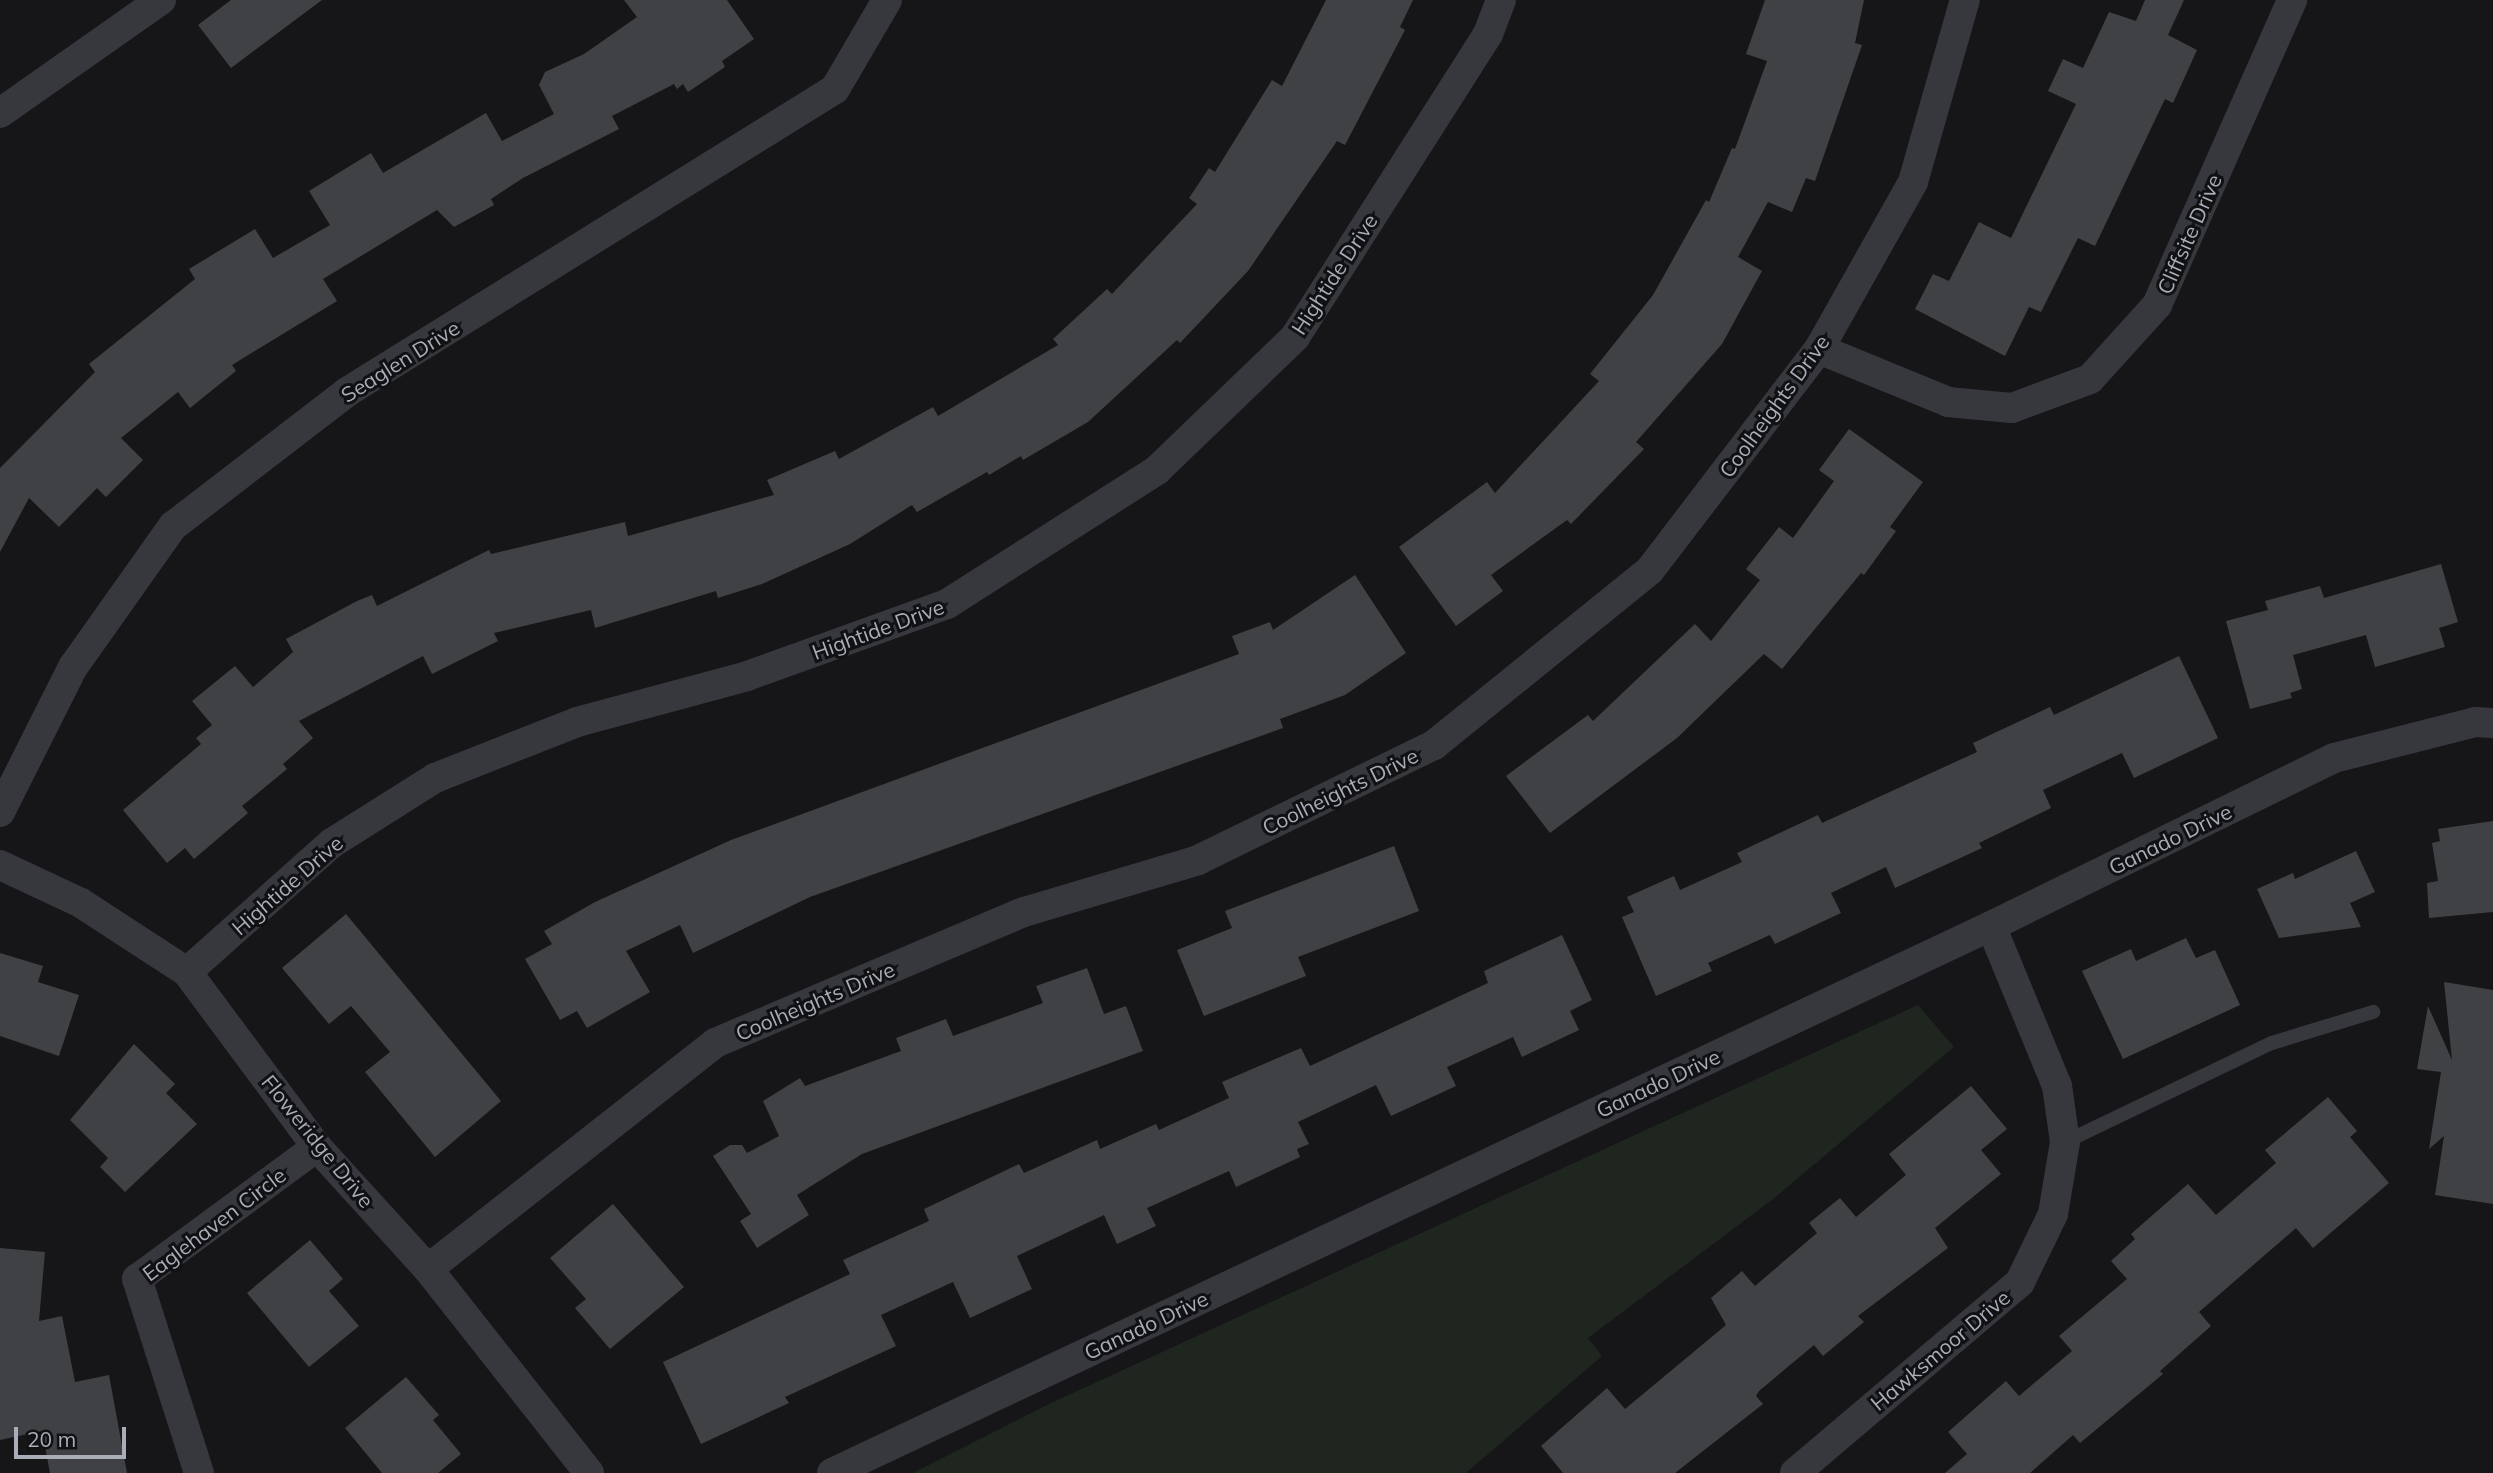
<!DOCTYPE html>
<html>
<head>
<meta charset="utf-8">
<style>
	body { margin:0 }
	#map { position:relative; width:2493px; height:1473px; overflow:hidden; background:#161618; font-family:Mulish,sans-serif }
	div>[style] { position:absolute }
	[style*='--x'] { left:calc(var(--x)*1px); top:calc(var(--y)*1px); width:calc(var(--w)*1px); rotate:calc(var(--a)*1deg) }
	.green>* { inset:0; background:#1e261f }
	.building>* { inset:0; background:#404145 }
	.service>* { height:14px; margin:-7px; padding:0 7px; transform-origin:7px; border-radius:7px; background:#37383d }
	.minor>* { height:30px; margin:-15px; padding:0 15px; transform-origin:15px; border-radius:15px; background:#37383d }
	span { translate:-50% -50%; white-space:nowrap; text-align:center; line-height:1.15; -webkit-text-stroke:6px #111113; paint-order:stroke }
	.street-label { font-size:21px; color:#a8adb8 }
	.scale { position:absolute; left:14px; top:1427px; width:112px; height:32px; box-sizing:border-box; border:4px solid #a8adb8; border-top:0; padding-left:9px; font-size:21px; line-height:24px; white-space:nowrap; color:#a8adb8; -webkit-text-stroke:5px #111113; paint-order:stroke }
</style>
</head>
<body>
<div id="map">
	<div class="green">
		<i style="clip-path:polygon(1918px 1005px,1954px 1047px,1773px 1199px,1588px 1338px,1602px 1356px,1466px 1473px,913px 1473px,1049px 1404px)"></i>
	</div>
	<div class="building">
		<i style="clip-path:polygon(231px 0,322px 0,231px 68px,198px 25px)"></i>
		<i style="clip-path:polygon(624px 0,727px 0,754px 39px,722px 61px,725px 67px,688px 92px,683px 84px,677px 89px,674px 84px,612px 116px,619px 129px,523px 178px,491px 199px,494px 205px,454px 227px,437px 210px,323px 279px,337px 301px,232px 365px,236px 371px,190px 408px,178px 392px,121px 438px,143px 460px,106px 497px,97px 488px,59px 527px,29px 498px,0 552px,0 468px,95px 372px,89px 364px,195px 279px,189px 269px,255px 229px,273px 258px,330px 225px,309px 191px,371px 153px,383px 173px,486px 113px,502px 141px,554px 114px,539px 85px,545px 72px,584px 54px,637px 17px)"></i>
		<i style="clip-path:polygon(1326px 0,1413px 0,1400px 27px,1405px 30px,1345px 145px,1337px 141px,1248px 271px,1180px 343px,1177px 340px,1088px 422px,1023px 460px,1021px 456px,989px 475px,987px 472px,917px 512px,912px 505px,850px 544px,762px 584px,718px 598px,716px 591px,595px 628px,591px 610px,494px 633px,498px 641px,432px 674px,423px 656px,299px 721px,313px 738px,283px 764px,287px 769px,242px 806px,248px 813px,194px 859px,185px 848px,167px 863px,123px 810px,201px 744px,196px 738px,212px 725px,192px 701px,235px 666px,253px 687px,293px 652px,286px 639px,357px 601px,372px 595px,377px 606px,489px 550px,491px 554px,625px 522px,628px 536px,774px 495px,767px 480px,835px 451px,839px 459px,933px 407px,938px 416px,1058px 345px,1053px 339px,1107px 289px,1112px 294px,1197px 204px,1189px 198px,1209px 168px,1215px 172px,1272px 80px,1282px 86px)"></i>
		<i style="clip-path:polygon(1765px 0,1864px 0,1855px 43px,1862px 45px,1815px 181px,1806px 178px,1792px 212px,1768px 202px,1738px 257px,1762px 271px,1722px 344px,1636px 442px,1644px 449px,1571px 524px,1567px 520px,1491px 575px,1503px 591px,1456px 626px,1399px 547px,1487px 482px,1495px 493px,1599px 381px,1590px 374px,1653px 295px,1706px 200px,1709px 202px,1732px 148px,1735px 149px,1767px 61px,1746px 54px)"></i>
		<i style="clip-path:polygon(2145px 0,2184px 0,2168px 35px,2197px 50px,2173px 103px,2165px 99px,2095px 246px,2078px 238px,2041px 312px,2029px 307px,2005px 356px,1915px 309px,1933px 274px,1949px 281px,1979px 222px,2011px 238px,2076px 104px,2048px 91px,2063px 59px,2083px 68px,2109px 12px,2136px 21px)"></i>
		<i style="clip-path:polygon(1849px 429px,1923px 482px,1890px 527px,1896px 531px,1864px 575px,1861px 573px,1782px 669px,1764px 654px,1677px 738px,1550px 833px,1506px 776px,1588px 715px,1593px 721px,1695px 624px,1711px 641px,1760px 580px,1746px 569px,1779px 527px,1793px 538px,1834px 481px,1819px 470px)"></i>
		<i style="clip-path:polygon(2441px 564px,2458px 622px,2439px 628px,2445px 647px,2375px 667px,2366px 635px,2293px 655px,2302px 689px,2290px 693px,2292px 698px,2250px 709px,2226px 621px,2268px 610px,2265px 601px,2320px 586px,2324px 598px)"></i>
		<i style="clip-path:polygon(1355px 575px,1406px 653px,1345px 695px,1280px 719px,1283px 728px,810px 897px,693px 953px,680px 925px,626px 951px,650px 992px,587px 1028px,577px 1011px,560px 1020px,525px 959px,552px 944px,544px 931px,595px 902px,731px 840px,1239px 654px,1232px 636px,1270px 622px,1273px 630px)"></i>
		<i style="clip-path:polygon(2179px 656px,2218px 738px,2134px 778px,2122px 753px,2043px 790px,2051px 808px,1979px 843px,1982px 848px,1895px 888px,1886px 867px,1831px 893px,1841px 913px,1775px 944px,1770px 935px,1708px 963px,1712px 971px,1656px 996px,1622px 917px,1634px 912px,1627px 897px,1674px 876px,1680px 890px,1742px 862px,1737px 853px,1818px 815px,1822px 823px,1977px 752px,1973px 743px,2050px 707px,2054px 715px)"></i>
		<i style="clip-path:polygon(2493px 821px,2493px 912px,2429px 918px,2427px 883px,2438px 881px,2432px 843px,2440px 841px,2438px 829px)"></i>
		<i style="clip-path:polygon(1394px 846px,1419px 911px,1298px 957px,1306px 976px,1204px 1016px,1177px 950px,1232px 928px,1225px 911px)"></i>
		<i style="clip-path:polygon(2356px 851px,2375px 892px,2350px 903px,2361px 927px,2279px 938px,2257px 889px,2293px 873px,2295px 879px)"></i>
		<i style="clip-path:polygon(346px 914px,501px 1101px,435px 1157px,365px 1072px,390px 1052px,351px 1006px,329px 1024px,282px 968px)"></i>
		<i style="clip-path:polygon(1562px 935px,1592px 1000px,1570px 1011px,1579px 1030px,1522px 1057px,1513px 1037px,1447px 1067px,1456px 1086px,1391px 1116px,1376px 1085px,1298px 1122px,1309px 1144px,1297px 1149px,1300px 1157px,1236px 1187px,1229px 1171px,1147px 1208px,1156px 1226px,1117px 1244px,1104px 1215px,1017px 1256px,1032px 1289px,970px 1318px,953px 1282px,881px 1315px,896px 1346px,785px 1397px,789px 1403px,701px 1444px,663px 1362px,850px 1274px,843px 1260px,929px 1221px,924px 1209px,1019px 1164px,1024px 1173px,1097px 1140px,1100px 1149px,1156px 1124px,1159px 1130px,1229px 1098px,1222px 1082px,1301px 1048px,1310px 1066px,1488px 983px,1484px 971px)"></i>
		<i style="clip-path:polygon(2186px 938px,2196px 958px,2215px 950px,2240px 1005px,2123px 1059px,2082px 971px,2131px 949px,2136px 961px)"></i>
		<i style="clip-path:polygon(0 953px,43px 966px,38px 982px,79px 995px,59px 1056px,0 1036px)"></i>
		<i style="clip-path:polygon(1087px 968px,1104px 1014px,1126px 1006px,1143px 1051px,862px 1154px,797px 1195px,809px 1215px,757px 1248px,740px 1221px,751px 1214px,713px 1156px,730px 1145px,742px 1145px,747px 1153px,779px 1136px,763px 1101px,800px 1078px,805px 1086px,901px 1051px,896px 1038px,946px 1019px,953px 1036px,1043px 1003px,1036px 986px)"></i>
		<i style="clip-path:polygon(2444px 982px,2493px 990px,2493px 1204px,2435px 1195px,2444px 1136px,2429px 1149px,2441px 1072px,2417px 1069px,2428px 1006px,2452px 1060px)"></i>
		<i style="clip-path:polygon(134px 1044px,175px 1084px,166px 1093px,197px 1124px,125px 1192px,100px 1167px,108px 1158px,70px 1120px)"></i>
		<i style="clip-path:polygon(1971px 1086px,2007px 1129px,1981px 1150px,2001px 1174px,1935px 1228px,1948px 1248px,1858px 1316px,1864px 1322px,1823px 1356px,1814px 1345px,1759px 1391px,1756px 1396px,1763px 1404px,1675px 1473px,1563px 1473px,1541px 1446px,1607px 1388px,1625px 1409px,1726px 1325px,1711px 1298px,1742px 1271px,1755px 1286px,1817px 1233px,1809px 1223px,1840px 1198px,1856px 1217px,1906px 1175px,1889px 1154px)"></i>
		<i style="clip-path:polygon(2328px 1097px,2357px 1131px,2350px 1137px,2389px 1183px,2313px 1248px,2296px 1228px,2199px 1312px,2211px 1326px,2160px 1371px,2163px 1374px,2080px 1443px,2073px 1435px,2030px 1473px,1945px 1473px,1967px 1454px,1948px 1432px,2006px 1381px,2019px 1396px,2072px 1351px,2059px 1336px,2127px 1279px,2111px 1261px,2135px 1239px,2131px 1234px,2188px 1184px,2216px 1215px,2276px 1163px,2265px 1150px)"></i>
		<i style="clip-path:polygon(613px 1204px,684px 1287px,610px 1349px,575px 1308px,586px 1299px,550px 1258px)"></i>
		<i style="clip-path:polygon(310px 1240px,343px 1279px,329px 1291px,359px 1326px,309px 1367px,247px 1293px)"></i>
		<i style="clip-path:polygon(0 1248px,45px 1252px,39px 1321px,62px 1316px,75px 1382px,109px 1375px,127px 1473px,50px 1473px,42px 1431px,0 1440px)"></i>
		<i style="clip-path:polygon(406px 1377px,439px 1415px,433px 1420px,461px 1454px,438px 1473px,382px 1473px,345px 1428px)"></i>
	</div>
	<div class="service">
		<i style="--x:2065;--y:1142;--w:229;--a:-25.6"></i>
		<i style="--x:2272;--y:1043;--w:106;--a:-17.1"></i>
	</div>
	<div class="minor">
		<i style="--x:0;--y:113;--w:197;--a:-35.1"></i>
		<i style="--x:1819;--y:349;--w:139;--a:22.3"></i>
		<i style="--x:1948;--y:402;--w:64;--a:5.4"></i>
		<i style="--x:2012;--y:408;--w:83;--a:-20.4"></i>
		<i style="--x:2090;--y:379;--w:100;--a:-47.8"></i>
		<i style="--x:2157;--y:305;--w:334;--a:-66.1"></i>
		<i style="--x:0;--y:812;--w:162;--a:-63.3"></i>
		<i style="--x:73;--y:667;--w:173;--a:-54.7"></i>
		<i style="--x:173;--y:526;--w:220;--a:-37.6"></i>
		<i style="--x:347;--y:392;--w:574;--a:-31.84"></i>
		<i style="--x:835;--y:89;--w:103;--a:-59.7"></i>
		<i style="--x:0;--y:865;--w:89;--a:25.1"></i>
		<i style="--x:81;--y:903;--w:126;--a:33.1"></i>
		<i style="--x:187;--y:972;--w:218;--a:53.4"></i>
		<i style="--x:317;--y:1147;--w:165;--a:47.7"></i>
		<i style="--x:428;--y:1269;--w:260;--a:51.7"></i>
		<i style="--x:187;--y:972;--w:194;--a:-41.7"></i>
		<i style="--x:332;--y:843;--w:122;--a:-32.3"></i>
		<i style="--x:435;--y:778;--w:153;--a:-21.5"></i>
		<i style="--x:577;--y:722;--w:176;--a:-15.1"></i>
		<i style="--x:747;--y:676;--w:213;--a:-19.8"></i>
		<i style="--x:947;--y:604;--w:249;--a:-32.5"></i>
		<i style="--x:1157;--y:470;--w:192;--a:-43.9"></i>
		<i style="--x:1295;--y:337;--w:359;--a:-57.5"></i>
		<i style="--x:1488;--y:34;--w:36;--a:-69"></i>
		<i style="--x:428;--y:1269;--w:365;--a:-38.2"></i>
		<i style="--x:715;--y:1043;--w:336;--a:-23"></i>
		<i style="--x:1024;--y:912;--w:182;--a:-16.6"></i>
		<i style="--x:1198;--y:860;--w:263;--a:-26"></i>
		<i style="--x:1434;--y:745;--w:278;--a:-39"></i>
		<i style="--x:1650;--y:570;--w:278;--a:-52.6"></i>
		<i style="--x:1819;--y:349;--w:192;--a:-60.6"></i>
		<i style="--x:1913;--y:182;--w:189;--a:-74.1"></i>
		<i style="--x:199;--y:1473;--w:204;--a:-107.7"></i>
		<i style="--x:137;--y:1279;--w:223;--a:-36.3"></i>
		<i style="--x:832;--y:1473;--w:1282;--a:-25.27"></i>
		<i style="--x:1991;--y:926;--w:382;--a:-26.1"></i>
		<i style="--x:2334;--y:758;--w:146;--a:-14.3"></i>
		<i style="--x:2475;--y:722;--w:18;--a:3"></i>
		<i style="--x:1795;--y:1473;--w:295;--a:-40.3"></i>
		<i style="--x:2020;--y:1282;--w:76;--a:-64.1"></i>
		<i style="--x:2053;--y:1214;--w:73;--a:-80.5"></i>
		<i style="--x:2065;--y:1142;--w:57;--a:-98.1"></i>
		<i style="--x:2057;--y:1086;--w:173;--a:-112.4"></i>
	</div>
	<div class="street-label">
		<span style="left:2189px;top:234px;rotate:-66deg">Cliffsite Drive</span>
		<span style="left:1334px;top:274px;rotate:-57deg">Hightide Drive</span>
		<span style="left:400px;top:361px;rotate:-32deg">Seaglen Drive</span>
		<span style="left:1774px;top:406px;rotate:-54deg">Coolheights Drive</span>
		<span style="left:878px;top:629px;rotate:-20deg">Hightide Drive</span>
		<span style="left:1340px;top:791px;rotate:-26deg">Coolheights Drive</span>
		<span style="left:2170px;top:839px;rotate:-26deg">Ganado Drive</span>
		<span style="left:287px;top:885px;rotate:-41deg">Hightide Drive</span>
		<span style="left:815px;top:1001px;rotate:-23deg">Coolheights Drive</span>
		<span style="left:1658px;top:1083px;rotate:-25deg">Ganado Drive</span>
		<span style="left:318px;top:1141px;rotate:51deg">Floweridge Drive</span>
		<span style="left:214px;top:1224px;rotate:-37deg">Eaglehaven Circle</span>
		<span style="left:1146px;top:1325px;rotate:-25deg">Ganado Drive</span>
		<span style="left:1940px;top:1350px;rotate:-40deg">Hawksmoor Drive</span>
	</div>
	<div class="scale">20 m</div>
</div>
</body>
</html>
